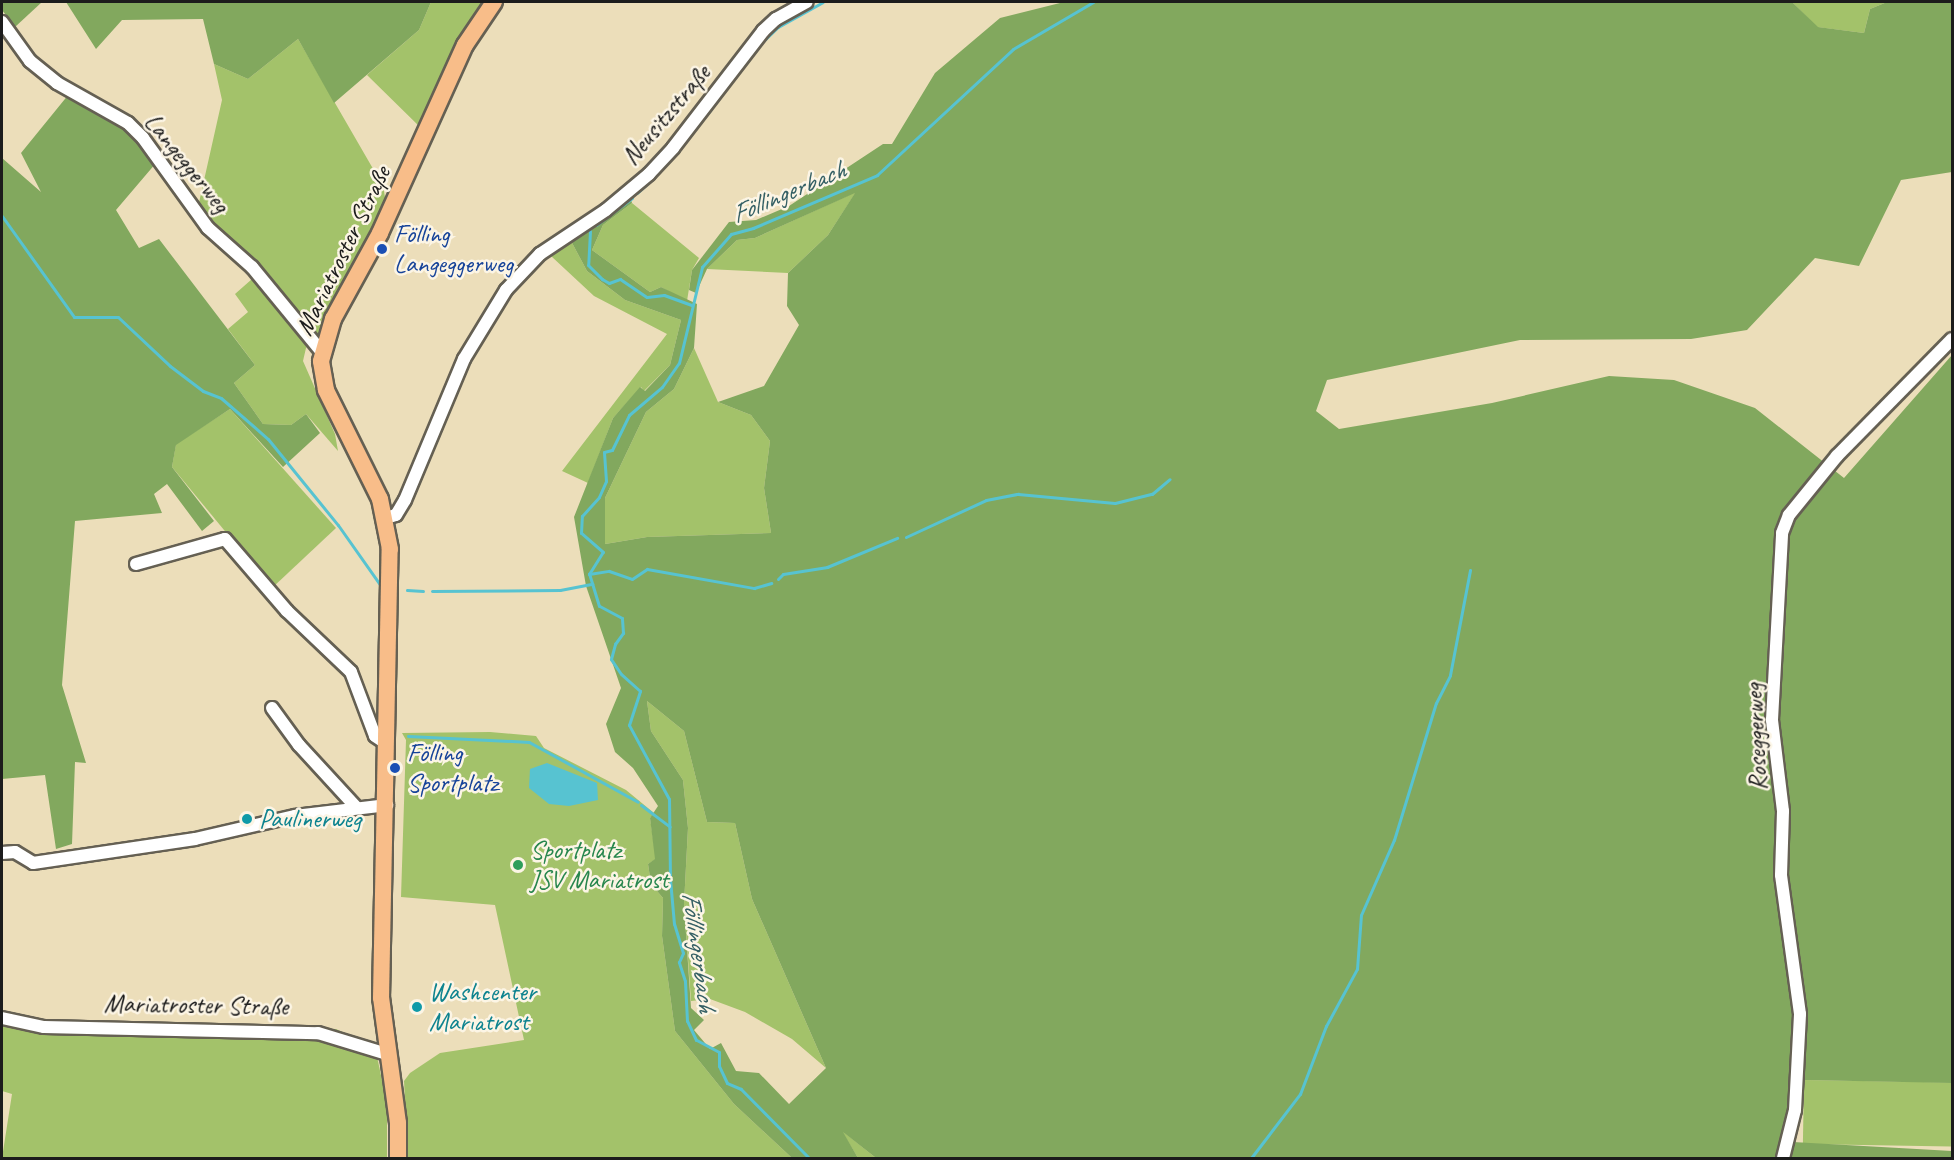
<!DOCTYPE html>
<html>
<head>
<meta charset="utf-8">
<style>
	body { margin:0 }
	#map { position:relative; width:1954px; height:1160px; overflow:hidden; background:#ecdeba; font-family:Caveat,sans-serif }
	div>[style] { position:absolute }
	[style*='--x'] { left:calc(var(--x)*1px); top:calc(var(--y)*1px); width:calc(var(--w)*1px); rotate:calc(var(--a)*1deg) }
	.green>* { inset:0; background:#a3c26a; transform-origin:0 0 }
	.forest>* { inset:0; background:#82a85e }
	.water>* { inset:0; background:#57c3d1 }
	.stream>* { height:3px; margin:-1.5px; padding:0 1.5px; transform-origin:1.5px; border-radius:1.5px; background:#57c3d1 }
	.roads { filter:drop-shadow(2px 0 #656053) drop-shadow(-2px 0 #656053) drop-shadow(0 2px #656053) drop-shadow(0 -2px #656053) }
	.minor>* { height:12px; margin:-6px; padding:0 6px; transform-origin:6px; border-radius:6px; background:#fff }
	.major>* { height:16px; margin:-8px; padding:0 8px; transform-origin:8px; border-radius:8px; background:#f8bd89 }
	.dots>* { width:16px; height:16px; translate:-50% -50%; box-sizing:border-box; border:3px solid #fcf5e5; border-radius:50% }
	span { translate:-50% -50%; white-space:nowrap; text-align:center; line-height:1.15; -webkit-text-stroke:5px #fcf5e5; paint-order:stroke }
	.street-label { font-size:26px; color:#1c1c1c }
	.transit-label { font-size:26px; color:#164399 }
	.left { translate:0 -50%; text-align:left }
	.culture-label { font-size:26px; color:#0d838f }
	.leisure-label { font-size:26px; color:#27864d }
	.water-label { font-size:27px; color:#345f64; font-style:italic }
	.frame { position:absolute; inset:0; border:3px solid #1c1c1c; pointer-events:none }
</style>
</head>
<body>
<div id="map">
	<div class="green">
		<i style="clip-path:polygon(431px 2px,484px 2px,452px 54px,423px 130px,367px 75px,419px 30px)"></i>
		<i style="clip-path:polygon(1792px 2px,1887px 2px,1870px 9px,1864px 33px,1817px 27px)"></i>
		<i style="clip-path:polygon(298px 39px,383px 186px,386px 203px,322px 319px,320px 333px,306px 348px,303px 361px,335px 434px,338px 451px,306px 414px,291px 425px,263px 424px,234px 383px,255px 365px,228px 329px,248px 312px,235px 294px,261px 271px,217px 231px,198px 207px,222px 100px,214px 64px,248px 79px)"></i>
		<i style="clip-path:polygon(856px 192px,828px 235px,788px 273px,707px 269px,737px 240px,755px 238px)"></i>
		<i style="clip-path:polygon(632px 203px,699px 258px,692px 270px,687px 301px,661px 287px,650px 292px,592px 250px,603px 225px)"></i>
		<i style="clip-path:polygon(571px 241px,587px 271px,625px 300px,681px 320px,670px 365px,644px 391px,641px 387px,613px 418px,588px 483px,562px 471px,667px 334px,594px 296px,551px 256px)"></i>
		<i style="clip-path:polygon(694px 348px,718px 402px,751px 415px,770px 441px,764px 488px,771px 533px,647px 537px,605px 544px,605px 498px,646px 412px,674px 389px)"></i>
		<i style="clip-path:polygon(230px 409px,336px 528px,272px 588px,172px 467px,176px 444px)"></i>
		<i style="clip-path:polygon(647px 701px,684px 731px,707px 822px,735px 823px,752px 899px,826px 1068px,792px 1039px,745px 1012px,710px 999px,691px 1001px,684px 904px,688px 828px,683px 780px,651px 731px)"></i>
		<i style="clip-path:polygon(490px 732px,536px 736px,544px 748px,626px 790px,654px 813px,650px 818px,656px 859px,648px 864px,651px 884px,663px 898px,662px 936px,675px 1031px,734px 1104px,792px 1158px,408px 1158px,404px 1081px,410px 1073px,440px 1053px,524px 1040px,495px 905px,401px 897px,406px 740px,402px 733px)"></i>
		<i style="clip-path:polygon(2px 1012px,50px 1021px,336px 1029px,375px 1047px,387px 1104px,387px 1158px,2px 1158px,12px 1094px,2px 1091px)"></i>
		<i style="left:1804px;top:1080px;width:148px;height:64px;rotate:1deg"></i>
		<i style="clip-path:polygon(841px 1130px,876px 1158px,858px 1158px)"></i>
	</div>
	<div class="forest">
		<i style="clip-path:polygon(2px 2px,42px 2px,15px 27px,2px 10px)"></i>
		<i style="clip-path:polygon(66px 2px,431px 2px,419px 30px,334px 103px,298px 39px,248px 79px,214px 64px,203px 19px,122px 20px,96px 49px)"></i>
		<i style="clip-path:polygon(evenodd,1064px 2px,1792px 2px,1818px 27px,1864px 33px,1870px 9px,1887px 2px,1952px 2px,1952px 172px,1901px 180px,1859px 266px,1815px 258px,1747px 330px,1691px 339px,1520px 340px,1327px 380px,1316px 411px,1339px 429px,1492px 403px,1609px 376px,1674px 380px,1755px 408px,1844px 478px,1952px 355px,1952px 1083px,1805px 1080px,1793px 1142px,1952px 1151px,1952px 1158px,876px 1158px,843px 1132px,858px 1158px,792px 1158px,734px 1104px,675px 1031px,662px 936px,663px 898px,651px 884px,648px 864px,655px 859px,650px 818px,658px 806px,633px 768px,615px 752px,606px 724px,621px 688px,586px 586px,574px 517px,613px 418px,640px 387px,645px 391px,670px 365px,681px 320px,625px 300px,587px 271px,571px 241px,630px 196px,632px 203px,603px 225px,592px 250px,650px 292px,661px 287px,697px 304px,694px 348px,674px 389px,646px 412px,605px 498px,605px 544px,647px 537px,771px 533px,764px 488px,770px 441px,751px 415px,718px 402px,764px 386px,799px 325px,787px 306px,788px 273px,828px 235px,855px 193px,755px 238px,737px 240px,707px 269px,696px 293px,689px 290px,692px 270px,729px 222px,756px 220px,789px 206px,883px 144px,892px 144px,935px 73px,1000px 18px,1064px 2px,647px 701px,684px 731px,707px 822px,735px 823px,752px 899px,826px 1068px,789px 1104px,759px 1073px,736px 1071px,721px 1043px,710px 1049px,694px 1030px,704px 1020px,691px 1008px,684px 904px,688px 828px,683px 780px,651px 731px,647px 701px)"></i>
		<i style="clip-path:polygon(69px 94px,115px 121px,156px 163px,116px 210px,139px 248px,159px 239px,255px 365px,234px 383px,263px 424px,291px 425px,306px 414px,320px 433px,283px 467px,230px 409px,176px 445px,172px 467px,214px 521px,202px 531px,167px 484px,154px 494px,162px 513px,75px 521px,62px 685px,86px 763px,75px 762px,72px 844px,56px 849px,45px 775px,2px 779px,2px 158px,41px 192px,21px 153px)"></i>
	</div>
	<div class="water">
		<i style="clip-path:polygon(547px 763px,597px 783px,598px 800px,569px 806px,549px 804px,529px 788px,530px 769px)"></i>
	</div>
	<div class="stream">
		<i style="--x:758;--y:46;--w:28;--a:-44"></i>
		<i style="--x:778;--y:27;--w:51;--a:-29.1"></i>
		<i style="--x:656;--y:175;--w:86;--a:-50.2"></i>
		<i style="--x:637;--y:193;--w:19;--a:-43"></i>
		<i style="--x:2;--y:216;--w:124;--a:54.5"></i>
		<i style="--x:74;--y:317;--w:44;--a:0"></i>
		<i style="--x:118;--y:317;--w:71;--a:43.3"></i>
		<i style="--x:170;--y:366;--w:41;--a:37.1"></i>
		<i style="--x:203;--y:391;--w:19;--a:21"></i>
		<i style="--x:221;--y:398;--w:62;--a:41.1"></i>
		<i style="--x:268;--y:439;--w:111;--a:50.9"></i>
		<i style="--x:338;--y:525;--w:75;--a:54.8"></i>
		<i style="--x:596;--y:225;--w:45;--a:-36.9"></i>
		<i style="--x:590;--y:231;--w:34;--a:93"></i>
		<i style="--x:588;--y:265;--w:20;--a:45"></i>
		<i style="--x:602;--y:279;--w:8;--a:30"></i>
		<i style="--x:609;--y:283;--w:12;--a:-20"></i>
		<i style="--x:620;--y:279;--w:32;--a:34"></i>
		<i style="--x:647;--y:297;--w:17;--a:-7"></i>
		<i style="--x:664;--y:295;--w:30;--a:20"></i>
		<i style="--x:906;--y:537;--w:88;--a:-24.8"></i>
		<i style="--x:986;--y:500;--w:33;--a:-11"></i>
		<i style="--x:1018;--y:494;--w:97;--a:5.3"></i>
		<i style="--x:1115;--y:503;--w:38;--a:-14"></i>
		<i style="--x:1152;--y:494;--w:23;--a:-40"></i>
		<i style="--x:589;--y:574;--w:20;--a:-9"></i>
		<i style="--x:609;--y:571;--w:24;--a:19"></i>
		<i style="--x:632;--y:579;--w:18;--a:-34"></i>
		<i style="--x:647;--y:569;--w:109;--a:10.1"></i>
		<i style="--x:754;--y:588;--w:18;--a:-16"></i>
		<i style="--x:778;--y:579;--w:7;--a:-45"></i>
		<i style="--x:783;--y:574;--w:45;--a:-9"></i>
		<i style="--x:827;--y:567;--w:76;--a:-22.5"></i>
		<i style="--x:407;--y:590;--w:16;--a:4"></i>
		<i style="--x:432;--y:591;--w:128;--a:-0.4"></i>
		<i style="--x:560;--y:590;--w:33;--a:-11"></i>
		<i style="--x:408;--y:736;--w:121;--a:2.8"></i>
		<i style="--x:529;--y:742;--w:124;--a:28.8"></i>
		<i style="--x:641;--y:805;--w:36;--a:37"></i>
		<i style="--x:809;--y:1158;--w:97;--a:-134.6"></i>
		<i style="--x:741;--y:1089;--w:15;--a:-157"></i>
		<i style="--x:727;--y:1083;--w:19;--a:-115"></i>
		<i style="--x:719;--y:1066;--w:14;--a:-90"></i>
		<i style="--x:719;--y:1052;--w:26;--a:-152"></i>
		<i style="--x:696;--y:1040;--w:21;--a:-115"></i>
		<i style="--x:687;--y:1021;--w:40;--a:-92.9"></i>
		<i style="--x:685;--y:981;--w:20;--a:-108"></i>
		<i style="--x:679;--y:962;--w:10;--a:-66"></i>
		<i style="--x:683;--y:953;--w:30;--a:-107"></i>
		<i style="--x:674;--y:924;--w:45;--a:-95.1"></i>
		<i style="--x:670;--y:879;--w:80;--a:-90.7"></i>
		<i style="--x:669;--y:799;--w:84;--a:-118.4"></i>
		<i style="--x:629;--y:725;--w:36;--a:-72"></i>
		<i style="--x:640;--y:691;--w:25;--a:-138"></i>
		<i style="--x:621;--y:674;--w:18;--a:-124"></i>
		<i style="--x:611;--y:659;--w:16;--a:-75"></i>
		<i style="--x:615;--y:644;--w:14;--a:-54"></i>
		<i style="--x:623;--y:633;--w:15;--a:-94"></i>
		<i style="--x:622;--y:618;--w:26;--a:-152"></i>
		<i style="--x:599;--y:606;--w:34;--a:-107"></i>
		<i style="--x:589;--y:574;--w:26;--a:-58"></i>
		<i style="--x:603;--y:552;--w:29;--a:-139"></i>
		<i style="--x:581;--y:533;--w:17;--a:-87"></i>
		<i style="--x:582;--y:516;--w:25;--a:-48"></i>
		<i style="--x:599;--y:497;--w:17;--a:-66"></i>
		<i style="--x:606;--y:481;--w:29;--a:-94"></i>
		<i style="--x:604;--y:452;--w:8;--a:-14"></i>
		<i style="--x:612;--y:450;--w:39;--a:-64"></i>
		<i style="--x:629;--y:415;--w:43;--a:-40.3"></i>
		<i style="--x:662;--y:387;--w:29;--a:-55"></i>
		<i style="--x:679;--y:363;--w:99;--a:-76.5"></i>
		<i style="--x:702;--y:267;--w:44;--a:-48.7"></i>
		<i style="--x:731;--y:234;--w:23;--a:-15"></i>
		<i style="--x:753;--y:228;--w:135;--a:-23.1"></i>
		<i style="--x:877;--y:175;--w:185;--a:-42.8"></i>
		<i style="--x:1013;--y:49;--w:93;--a:-30.4"></i>
		<i style="--x:1251;--y:1158;--w:81;--a:-52.6"></i>
		<i style="--x:1300;--y:1094;--w:73;--a:-69.1"></i>
		<i style="--x:1326;--y:1026;--w:65;--a:-61.5"></i>
		<i style="--x:1357;--y:969;--w:54;--a:-85.8"></i>
		<i style="--x:1361;--y:915;--w:82;--a:-66.3"></i>
		<i style="--x:1394;--y:840;--w:143;--a:-73"></i>
		<i style="--x:1436;--y:703;--w:31;--a:-63"></i>
		<i style="--x:1450;--y:675;--w:107;--a:-79.2"></i>
	</div>
	<div class="roads">
		<div class="minor">
			<i style="--x:2;--y:22;--w:48;--a:54.3"></i>
			<i style="--x:30;--y:61;--w:35;--a:39"></i>
			<i style="--x:57;--y:83;--w:81;--a:29.4"></i>
			<i style="--x:128;--y:123;--w:21;--a:45"></i>
			<i style="--x:143;--y:138;--w:111;--a:54.2"></i>
			<i style="--x:208;--y:228;--w:59;--a:41.6"></i>
			<i style="--x:252;--y:267;--w:109;--a:50.6"></i>
			<i style="--x:386;--y:518;--w:10;--a:-17"></i>
			<i style="--x:396;--y:515;--w:17;--a:-59"></i>
			<i style="--x:405;--y:500;--w:153;--a:-67.3"></i>
			<i style="--x:464;--y:359;--w:81;--a:-58.7"></i>
			<i style="--x:506;--y:290;--w:50;--a:-46.6"></i>
			<i style="--x:540;--y:254;--w:79;--a:-33.7"></i>
			<i style="--x:606;--y:210;--w:56;--a:-39.9"></i>
			<i style="--x:649;--y:174;--w:35;--a:-47"></i>
			<i style="--x:673;--y:148;--w:148;--a:-52.4"></i>
			<i style="--x:763;--y:31;--w:18;--a:-43"></i>
			<i style="--x:776;--y:19;--w:35;--a:-29"></i>
			<i style="--x:136;--y:564;--w:92;--a:-15.7"></i>
			<i style="--x:225;--y:539;--w:95;--a:49.3"></i>
			<i style="--x:287;--y:611;--w:88;--a:43.6"></i>
			<i style="--x:351;--y:672;--w:68;--a:69.4"></i>
			<i style="--x:375;--y:736;--w:14;--a:34"></i>
			<i style="--x:272;--y:708;--w:46;--a:53.9"></i>
			<i style="--x:299;--y:745;--w:84;--a:47.4"></i>
			<i style="--x:2;--y:853;--w:13;--a:-4"></i>
			<i style="--x:15;--y:852;--w:21;--a:31"></i>
			<i style="--x:33;--y:863;--w:164;--a:-8.4"></i>
			<i style="--x:195;--y:839;--w:103;--a:-13"></i>
			<i style="--x:295;--y:816;--w:93;--a:-6.8"></i>
			<i style="--x:2;--y:1018;--w:43;--a:12.1"></i>
			<i style="--x:44;--y:1027;--w:274;--a:1.3"></i>
			<i style="--x:318;--y:1033;--w:72;--a:16.9"></i>
			<i style="--x:1783;--y:1158;--w:49;--a:-76"></i>
			<i style="--x:1795;--y:1110;--w:96;--a:-87"></i>
			<i style="--x:1800;--y:1014;--w:140;--a:-97.8"></i>
			<i style="--x:1781;--y:875;--w:64;--a:-88.2"></i>
			<i style="--x:1783;--y:811;--w:92;--a:-96.9"></i>
			<i style="--x:1772;--y:720;--w:187;--a:-86.9"></i>
			<i style="--x:1782;--y:533;--w:19;--a:-69"></i>
			<i style="--x:1789;--y:515;--w:76;--a:-50.9"></i>
			<i style="--x:1837;--y:456;--w:164;--a:-45.5"></i>
		</div>
		<div class="major">
			<i style="--x:398;--y:1158;--w:35;--a:-90"></i>
			<i style="--x:398;--y:1123;--w:126;--a:-97.7"></i>
			<i style="--x:381;--y:998;--w:449;--a:-88.9"></i>
			<i style="--x:390;--y:549;--w:51;--a:-101.3"></i>
			<i style="--x:380;--y:499;--w:122;--a:-116.4"></i>
			<i style="--x:326;--y:390;--w:29;--a:-100"></i>
			<i style="--x:321;--y:361;--w:44;--a:-74.1"></i>
			<i style="--x:333;--y:319;--w:98;--a:-61.3"></i>
			<i style="--x:380;--y:233;--w:206;--a:-65.7"></i>
			<i style="--x:465;--y:45;--w:52;--a:-56"></i>
		</div>
	</div>
	<div class="dots">
		<i style="left:382px;top:249px;background:#1a4fb4"></i>
		<i style="left:395px;top:768px;background:#1a4fb4"></i>
		<i style="left:247px;top:819px;background:#0f9aa8"></i>
		<i style="left:518px;top:865px;background:#2e9e5b"></i>
		<i style="left:417px;top:1007px;background:#0f9aa8"></i>
	</div>
	<div class="street-label">
		<span style="left:666px;top:115px;rotate:-50deg">Neusitzstraße</span>
		<span style="left:187px;top:163px;rotate:51deg">Langeggerweg</span>
		<span style="left:343px;top:251px;rotate:-64deg">Mariatroster Straße</span>
		<span style="left:1756px;top:737px;rotate:-93deg">Roseggerweg</span>
		<span style="left:196px;top:1005px;rotate:1deg">Mariatroster Straße</span>
	</div>
	<div class="transit-label">
		<span class="left" style="left:394px;top:249px">Fölling<br>Langeggerweg</span>
		<span class="left" style="left:407px;top:768px">Fölling<br>Sportplatz</span>
	</div>
	<div class="culture-label">
		<span class="left" style="left:259px;top:819px">Paulinerweg</span>
		<span class="left" style="left:429px;top:1007px">Washcenter<br>Mariatrost</span>
	</div>
	<div class="leisure-label">
		<span class="left" style="left:530px;top:865px">Sportplatz<br>JSV Mariatrost</span>
	</div>
	<div class="water-label">
		<span style="left:788px;top:192px;rotate:-23deg">Föllingerbach</span>
		<span style="left:699px;top:952px;rotate:82deg">Föllingerbach</span>
	</div>
	<div class="frame"></div>
</div>
</body>
</html>
